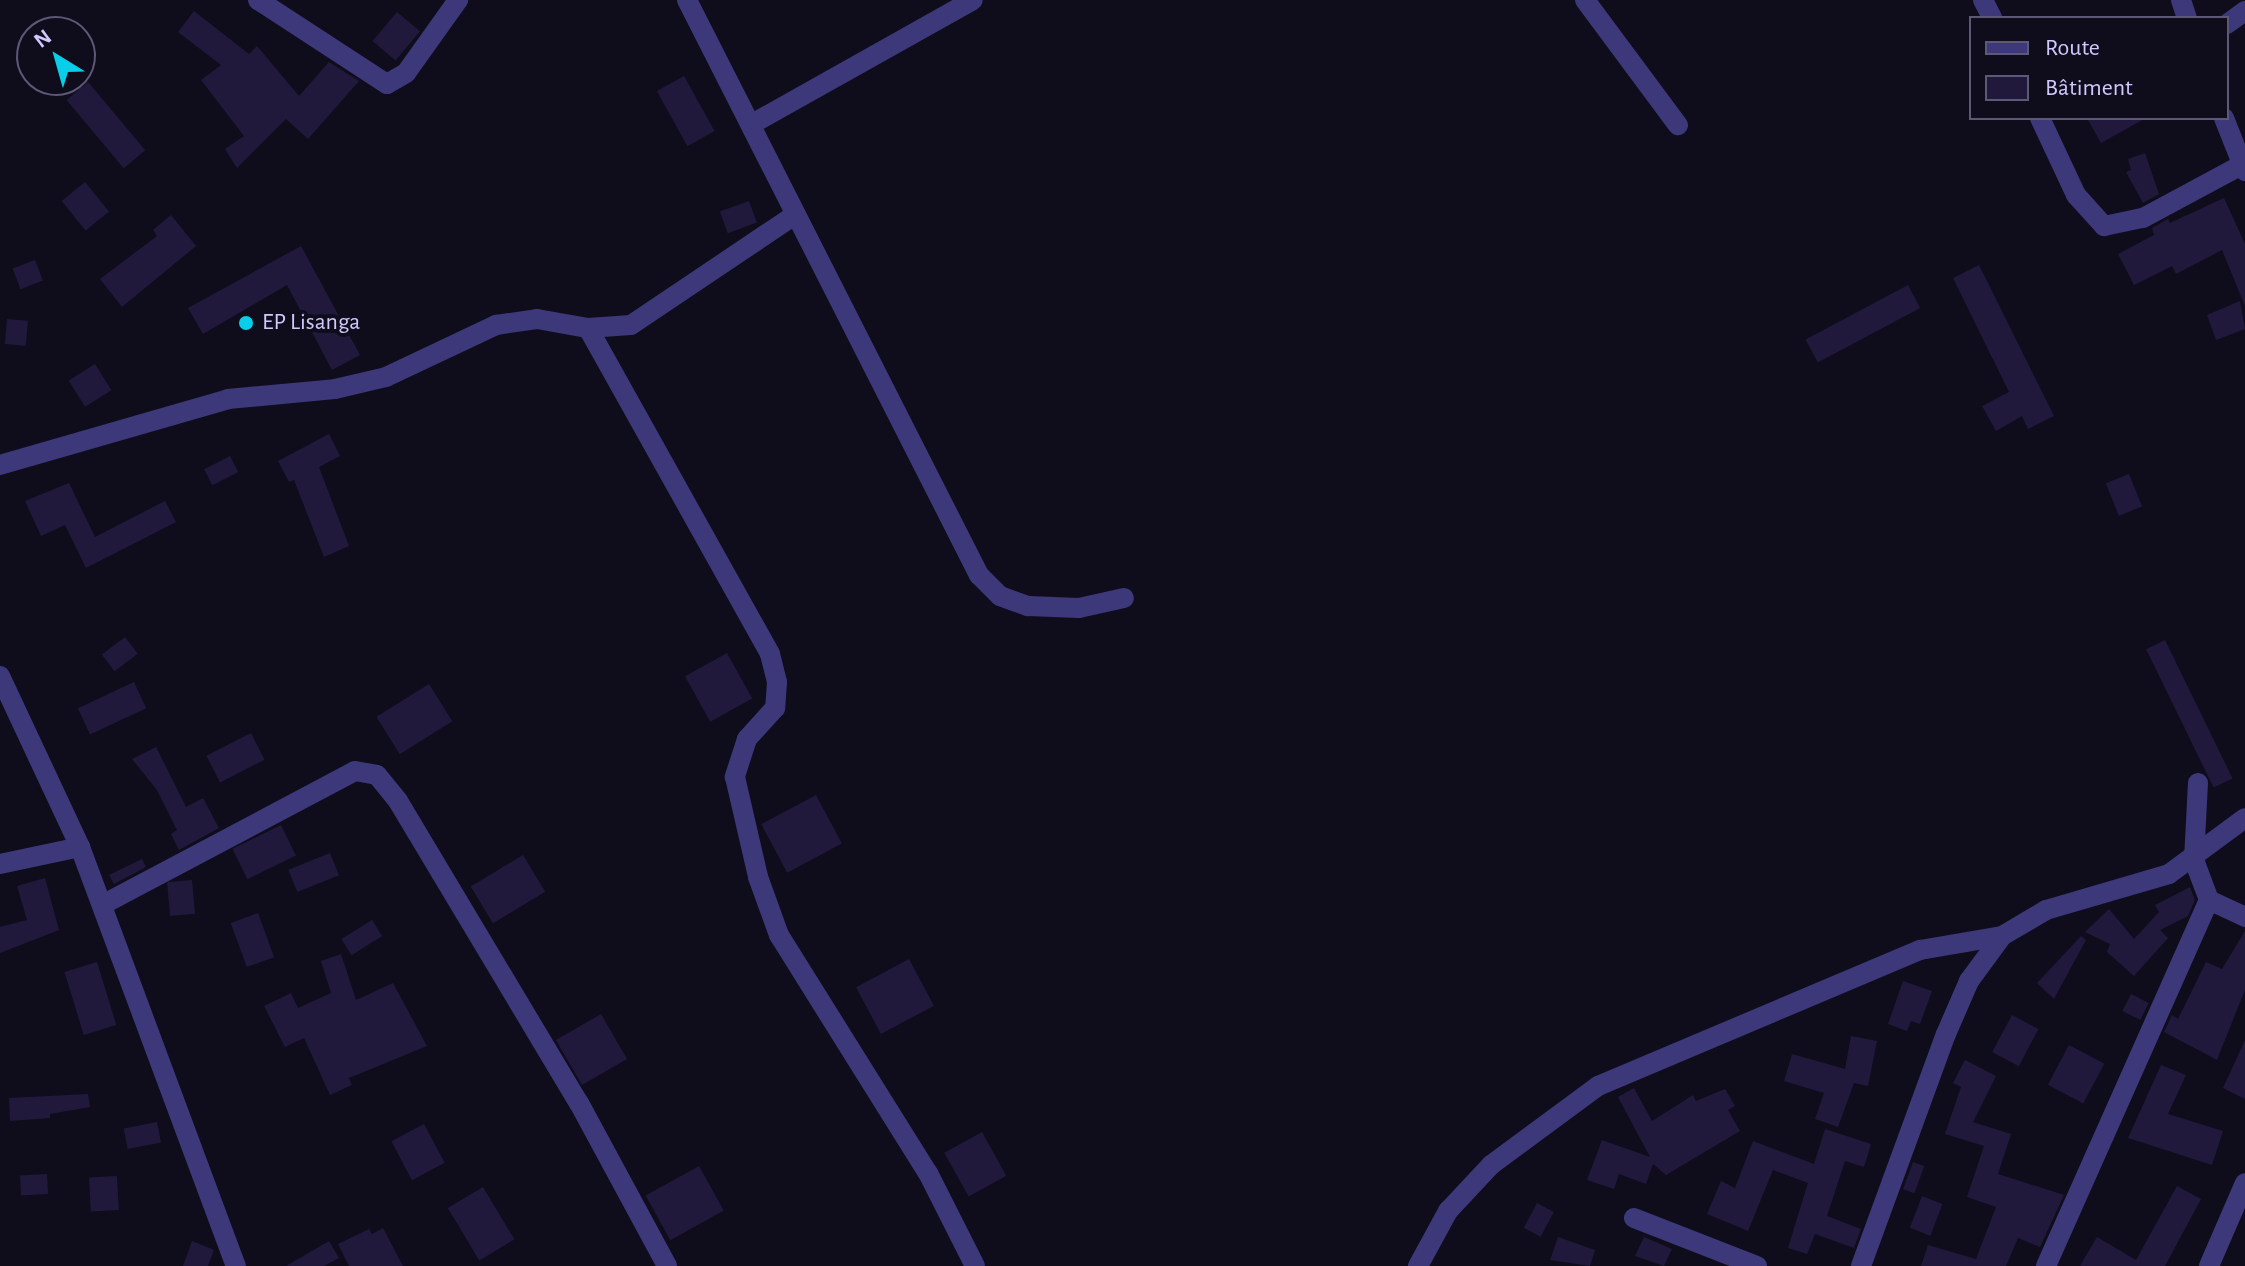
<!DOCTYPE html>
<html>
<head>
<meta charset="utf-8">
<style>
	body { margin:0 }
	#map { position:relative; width:2245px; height:1266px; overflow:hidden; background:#0f0c1c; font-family:"Alegreya Sans",sans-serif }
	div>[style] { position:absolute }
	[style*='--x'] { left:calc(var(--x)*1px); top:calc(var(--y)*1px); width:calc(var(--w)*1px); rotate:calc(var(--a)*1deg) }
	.building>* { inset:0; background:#21193c; transform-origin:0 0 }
	.street>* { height:20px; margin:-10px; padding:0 10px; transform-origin:10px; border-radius:10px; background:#3d387a }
	.dots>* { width:22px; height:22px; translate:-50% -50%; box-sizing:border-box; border:4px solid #0f0c1c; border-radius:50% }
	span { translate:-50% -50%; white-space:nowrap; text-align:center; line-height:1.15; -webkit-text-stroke:8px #0f0c1c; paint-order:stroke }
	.poi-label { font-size:24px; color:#d0c9fd }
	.left { translate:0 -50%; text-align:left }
	.legend { position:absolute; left:1969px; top:16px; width:260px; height:104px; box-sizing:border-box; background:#0f0c1c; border:2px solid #5c5876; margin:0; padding:10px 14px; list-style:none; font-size:24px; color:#d0c9fd }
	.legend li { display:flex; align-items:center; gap:16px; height:40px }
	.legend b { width:40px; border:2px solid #5c5876 }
	.north { position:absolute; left:16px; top:16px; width:80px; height:80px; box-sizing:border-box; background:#0f0c1c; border:2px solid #5c5876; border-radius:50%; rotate:323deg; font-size:22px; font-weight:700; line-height:32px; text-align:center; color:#d0c9fd }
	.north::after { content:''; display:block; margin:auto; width:28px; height:36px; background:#08ceea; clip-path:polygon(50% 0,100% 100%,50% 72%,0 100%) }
</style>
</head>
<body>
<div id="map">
	<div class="building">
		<i style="clip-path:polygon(194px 11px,249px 54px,257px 46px,299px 96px,329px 62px,359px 81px,308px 139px,286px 119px,237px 168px,225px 149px,244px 136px,201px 80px,221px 65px,178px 32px)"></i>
		<i style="left:397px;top:12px;width:30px;height:38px;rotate:40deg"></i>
		<i style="left:684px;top:76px;width:63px;height:31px;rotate:61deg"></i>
		<i style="left:88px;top:82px;width:89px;height:28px;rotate:50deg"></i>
		<i style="clip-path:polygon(2087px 118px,2146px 118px,2101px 143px)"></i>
		<i style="clip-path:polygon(2145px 153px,2159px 194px,2143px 203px,2126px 172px,2131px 170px,2128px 159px)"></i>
		<i style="left:85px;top:182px;width:38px;height:30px;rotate:51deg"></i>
		<i style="clip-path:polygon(2224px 198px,2245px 244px,2245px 306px,2222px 250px,2176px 274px,2172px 266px,2134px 285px,2118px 254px,2154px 235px,2152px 228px,2168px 219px,2170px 223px)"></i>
		<i style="left:749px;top:201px;width:23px;height:31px;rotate:70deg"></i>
		<i style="clip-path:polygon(171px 215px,196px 246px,122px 307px,100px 279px,157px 236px,153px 230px)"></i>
		<i style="clip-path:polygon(301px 246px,360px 355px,332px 370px,287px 285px,203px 334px,188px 308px)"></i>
		<i style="left:35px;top:260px;width:22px;height:24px;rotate:69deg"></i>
		<i style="clip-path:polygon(1979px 265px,2054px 416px,2028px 429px,2022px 416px,1996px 431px,1982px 406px,2009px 392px,1953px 278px)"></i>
		<i style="left:1908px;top:285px;width:26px;height:116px;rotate:62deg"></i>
		<i style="clip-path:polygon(2240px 301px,2245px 329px,2216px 340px,2207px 315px)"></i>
		<i style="left:7px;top:319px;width:21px;height:25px;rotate:5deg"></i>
		<i style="left:95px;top:364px;width:31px;height:31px;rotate:58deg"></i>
		<i style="clip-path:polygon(329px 434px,340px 456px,319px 467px,349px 546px,324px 557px,294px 480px,289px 482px,278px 461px)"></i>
		<i style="left:230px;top:456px;width:18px;height:29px;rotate:63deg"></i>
		<i style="left:2129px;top:474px;width:35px;height:25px;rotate:68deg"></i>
		<i style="clip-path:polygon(69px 483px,95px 537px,165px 501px,176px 522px,86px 568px,65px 525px,41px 536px,25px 501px)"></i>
		<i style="left:125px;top:637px;width:21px;height:29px;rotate:53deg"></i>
		<i style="left:2165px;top:640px;width:154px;height:21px;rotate:64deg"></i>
		<i style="left:727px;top:653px;width:52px;height:48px;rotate:61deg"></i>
		<i style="left:134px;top:682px;width:29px;height:62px;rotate:65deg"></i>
		<i style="left:429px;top:684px;width:44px;height:62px;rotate:58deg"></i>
		<i style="left:251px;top:733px;width:30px;height:50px;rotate:63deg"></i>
		<i style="clip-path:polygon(156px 747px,186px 807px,203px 798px,219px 828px,179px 850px,171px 834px,177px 830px,157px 790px,132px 759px)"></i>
		<i style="left:816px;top:795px;width:55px;height:62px;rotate:62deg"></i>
		<i style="left:281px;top:825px;width:34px;height:54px;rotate:64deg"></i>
		<i style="left:330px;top:853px;width:24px;height:45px;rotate:68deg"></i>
		<i style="left:523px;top:855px;width:43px;height:61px;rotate:59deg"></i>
		<i style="clip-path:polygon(142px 859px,146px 867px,114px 884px,109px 875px)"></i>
		<i style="clip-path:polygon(45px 878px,59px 930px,0 953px,0 927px,27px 920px,17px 886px)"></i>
		<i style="left:192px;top:880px;width:34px;height:25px;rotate:85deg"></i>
		<i style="clip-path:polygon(2190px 887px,2195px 900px,2188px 916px,2160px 930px,2168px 938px,2134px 976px,2107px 952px,2110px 944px,2085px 932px,2109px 909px,2134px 939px,2159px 912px,2155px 905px)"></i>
		<i style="left:258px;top:913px;width:47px;height:29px;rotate:70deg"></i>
		<i style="left:372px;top:920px;width:19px;height:36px;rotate:58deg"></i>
		<i style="clip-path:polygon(2245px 931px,2245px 990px,2217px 1060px,2164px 1032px,2172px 1015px,2178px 1019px,2206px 962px,2222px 969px)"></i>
		<i style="clip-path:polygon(2081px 936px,2086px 940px,2054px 999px,2037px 983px)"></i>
		<i style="clip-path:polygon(341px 954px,356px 1000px,393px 983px,427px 1046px,349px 1078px,352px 1085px,330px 1095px,304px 1038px,285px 1047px,264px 1006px,291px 993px,298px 1008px,331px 993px,321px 961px)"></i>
		<i style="left:909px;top:959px;width:53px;height:60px;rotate:62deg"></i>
		<i style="left:97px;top:962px;width:66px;height:34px;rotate:73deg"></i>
		<i style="clip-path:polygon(1903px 981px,1932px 991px,1920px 1024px,1911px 1021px,1907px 1031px,1888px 1024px)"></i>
		<i style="left:2131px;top:994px;width:20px;height:19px;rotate:27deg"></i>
		<i style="left:601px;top:1014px;width:52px;height:52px;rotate:60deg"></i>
		<i style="left:2012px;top:1015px;width:30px;height:42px;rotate:28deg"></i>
		<i style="clip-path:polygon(1851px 1036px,1877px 1041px,1868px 1086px,1854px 1083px,1838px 1127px,1815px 1119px,1824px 1093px,1784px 1081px,1792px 1054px,1845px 1069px)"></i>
		<i style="clip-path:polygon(2245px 1040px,2245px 1099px,2223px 1088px)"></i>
		<i style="left:2069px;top:1045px;width:40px;height:45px;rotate:28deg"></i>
		<i style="clip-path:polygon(1965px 1060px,1996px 1076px,1973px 1122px,2011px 1134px,1998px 1174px,2064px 1195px,2040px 1247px,2018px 1238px,2006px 1266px,1921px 1266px,1928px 1245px,1976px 1259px,1996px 1207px,1967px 1197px,1984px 1146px,1945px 1134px,1961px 1087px,1953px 1083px)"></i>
		<i style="clip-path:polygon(2161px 1065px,2186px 1075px,2168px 1114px,2223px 1131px,2212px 1165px,2128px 1138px)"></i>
		<i style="clip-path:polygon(1634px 1088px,1652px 1121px,1693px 1095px,1696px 1101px,1725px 1089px,1735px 1106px,1728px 1110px,1740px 1131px,1666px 1175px,1653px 1164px,1646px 1184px,1619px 1174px,1614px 1189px,1587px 1180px,1602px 1140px,1650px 1157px,1618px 1097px)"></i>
		<i style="clip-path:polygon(88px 1094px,90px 1107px,50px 1114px,50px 1118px,10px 1121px,9px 1098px)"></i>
		<i style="left:157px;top:1122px;width:21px;height:34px;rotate:79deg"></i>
		<i style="left:424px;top:1124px;width:44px;height:37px;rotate:62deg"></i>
		<i style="clip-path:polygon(1825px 1129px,1871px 1144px,1864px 1167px,1845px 1161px,1827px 1216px,1861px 1229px,1854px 1248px,1815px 1234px,1807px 1254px,1788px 1248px,1808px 1183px,1773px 1170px,1748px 1231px,1707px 1214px,1721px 1181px,1735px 1188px,1753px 1141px,1814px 1164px)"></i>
		<i style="left:982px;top:1132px;width:50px;height:43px;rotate:61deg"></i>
		<i style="left:1913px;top:1162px;width:12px;height:29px;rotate:20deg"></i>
		<i style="left:699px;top:1166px;width:51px;height:61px;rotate:61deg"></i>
		<i style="left:47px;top:1174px;width:20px;height:27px;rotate:87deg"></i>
		<i style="left:117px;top:1176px;width:34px;height:28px;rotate:87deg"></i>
		<i style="clip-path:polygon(2177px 1186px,2201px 1199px,2165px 1266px,2080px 1266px,2097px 1237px,2136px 1260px)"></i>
		<i style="left:483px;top:1187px;width:61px;height:41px;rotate:59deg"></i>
		<i style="left:1922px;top:1196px;width:22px;height:34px;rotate:21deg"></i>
		<i style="left:1537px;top:1203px;width:19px;height:28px;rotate:28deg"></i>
		<i style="clip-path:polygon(383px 1228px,403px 1266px,349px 1266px,338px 1244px,369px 1229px,372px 1234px)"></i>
		<i style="clip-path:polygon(1558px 1237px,1595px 1250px,1590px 1266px,1550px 1260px)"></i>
		<i style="clip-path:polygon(1644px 1237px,1672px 1249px,1664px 1266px,1635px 1256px)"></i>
		<i style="clip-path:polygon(192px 1241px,214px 1250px,208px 1266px,183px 1266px)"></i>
		<i style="clip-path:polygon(329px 1241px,339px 1258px,324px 1266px,286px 1266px)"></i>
	</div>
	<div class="street">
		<i style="--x:258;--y:0;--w:154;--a:33.1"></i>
		<i style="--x:387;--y:84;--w:22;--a:-30"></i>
		<i style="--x:406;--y:73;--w:90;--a:-54.5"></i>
		<i style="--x:687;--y:0;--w:645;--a:63.08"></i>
		<i style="--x:979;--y:575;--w:30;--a:45"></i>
		<i style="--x:1000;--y:596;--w:30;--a:20"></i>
		<i style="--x:1028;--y:606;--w:51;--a:2.2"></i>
		<i style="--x:1079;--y:608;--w:46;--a:-12.5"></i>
		<i style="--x:1585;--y:0;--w:156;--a:53.4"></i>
		<i style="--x:1983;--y:0;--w:20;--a:63"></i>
		<i style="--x:2181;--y:0;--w:19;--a:72"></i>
		<i style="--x:2227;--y:24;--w:22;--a:-36"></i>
		<i style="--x:2040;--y:118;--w:85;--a:64.9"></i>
		<i style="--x:2076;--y:195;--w:42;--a:47.9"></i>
		<i style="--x:2104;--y:226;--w:40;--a:-12"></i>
		<i style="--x:2143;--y:218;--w:116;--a:-28.3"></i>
		<i style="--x:2224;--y:118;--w:57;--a:68.4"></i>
		<i style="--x:752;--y:124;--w:253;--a:-29.3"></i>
		<i style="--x:588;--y:328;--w:373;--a:60.8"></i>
		<i style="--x:770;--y:654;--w:29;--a:76"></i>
		<i style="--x:777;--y:682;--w:26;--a:94"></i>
		<i style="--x:775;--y:708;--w:42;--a:132.1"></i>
		<i style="--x:747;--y:739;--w:40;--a:108"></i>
		<i style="--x:735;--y:777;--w:103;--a:77"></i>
		<i style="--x:758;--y:877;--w:62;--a:70.1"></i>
		<i style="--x:779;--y:935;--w:281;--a:58"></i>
		<i style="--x:928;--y:1173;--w:104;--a:63.2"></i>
		<i style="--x:0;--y:465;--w:237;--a:-16.1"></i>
		<i style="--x:228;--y:399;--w:107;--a:-5.3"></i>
		<i style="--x:335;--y:389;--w:52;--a:-13.2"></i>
		<i style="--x:386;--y:377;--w:122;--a:-25.3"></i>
		<i style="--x:496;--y:325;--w:41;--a:-8.3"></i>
		<i style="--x:537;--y:319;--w:52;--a:10"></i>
		<i style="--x:588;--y:328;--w:43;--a:-4"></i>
		<i style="--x:631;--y:325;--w:195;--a:-33.9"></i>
		<i style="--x:0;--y:676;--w:189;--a:64.9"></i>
		<i style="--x:80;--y:847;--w:447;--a:69.6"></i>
		<i style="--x:2198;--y:783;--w:77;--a:93"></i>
		<i style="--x:2194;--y:860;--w:43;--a:69.4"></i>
		<i style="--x:2209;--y:900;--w:40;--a:25"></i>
		<i style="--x:0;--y:864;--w:82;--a:-12"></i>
		<i style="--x:102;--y:905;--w:286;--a:-27.9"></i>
		<i style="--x:355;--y:771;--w:22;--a:10"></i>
		<i style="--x:377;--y:775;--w:33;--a:51"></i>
		<i style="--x:398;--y:801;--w:352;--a:59.1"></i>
		<i style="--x:579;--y:1103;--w:185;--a:61.6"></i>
		<i style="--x:1634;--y:1218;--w:132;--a:21.3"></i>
		<i style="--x:1418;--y:1266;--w:63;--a:-61.4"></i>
		<i style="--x:1448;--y:1211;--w:63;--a:-46.9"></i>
		<i style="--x:1491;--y:1165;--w:133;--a:-36.4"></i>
		<i style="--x:1598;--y:1086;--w:350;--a:-22.9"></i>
		<i style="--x:1920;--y:950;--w:83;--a:-9.7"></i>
		<i style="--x:1861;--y:1266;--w:247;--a:-69.9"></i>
		<i style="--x:1946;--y:1034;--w:58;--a:-66.5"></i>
		<i style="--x:1969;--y:981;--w:56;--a:-53.7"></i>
		<i style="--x:2002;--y:936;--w:51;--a:-30.6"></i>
		<i style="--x:2046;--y:910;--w:128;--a:-16.3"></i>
		<i style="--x:2169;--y:874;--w:94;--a:-36.4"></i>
		<i style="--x:2046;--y:1266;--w:401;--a:-66"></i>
		<i style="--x:2209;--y:1266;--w:90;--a:-66.6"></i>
	</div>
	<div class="dots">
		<i style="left:246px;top:323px;background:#08ceea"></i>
	</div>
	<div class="poi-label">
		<span class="left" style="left:262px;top:323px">EP Lisanga</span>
	</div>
	<ul class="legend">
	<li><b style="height:10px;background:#3d387a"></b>Route</li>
	<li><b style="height:22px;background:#21193c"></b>Bâtiment</li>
	</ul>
	<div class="north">N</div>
</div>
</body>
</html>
